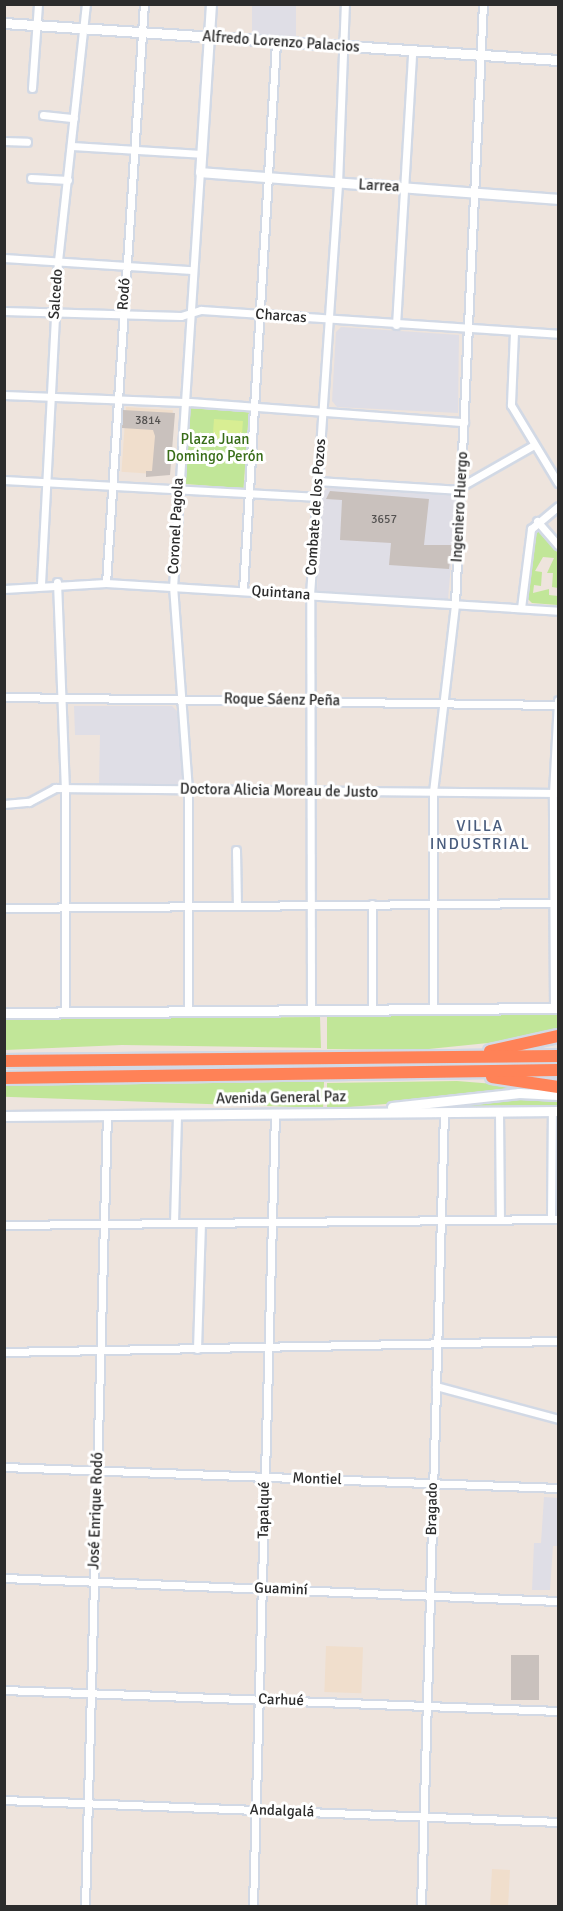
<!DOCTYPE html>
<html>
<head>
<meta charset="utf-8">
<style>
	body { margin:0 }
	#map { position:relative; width:563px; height:1911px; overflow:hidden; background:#eee4dd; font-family:Signika,sans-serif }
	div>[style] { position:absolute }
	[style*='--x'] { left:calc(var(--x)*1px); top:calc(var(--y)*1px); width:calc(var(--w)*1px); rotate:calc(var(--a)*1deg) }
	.industrial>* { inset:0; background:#dfdee6; transform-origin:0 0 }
	.education>* { inset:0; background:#f0decc; transform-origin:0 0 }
	.green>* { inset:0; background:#c1e698; transform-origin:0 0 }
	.pitch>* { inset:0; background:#d8ee93; transform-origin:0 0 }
	.building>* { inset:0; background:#c9c1bd; transform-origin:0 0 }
	.roads { filter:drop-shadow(2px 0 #d2d9e5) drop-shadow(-2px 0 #d2d9e5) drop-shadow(0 2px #d2d9e5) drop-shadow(0 -2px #d2d9e5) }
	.street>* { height:7px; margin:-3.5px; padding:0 3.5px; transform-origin:3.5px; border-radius:3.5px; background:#fff }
	.secondary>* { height:9px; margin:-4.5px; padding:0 4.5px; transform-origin:4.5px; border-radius:4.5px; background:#fff }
	.highway>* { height:12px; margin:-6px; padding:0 6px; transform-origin:6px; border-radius:6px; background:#ff8257 }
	span { translate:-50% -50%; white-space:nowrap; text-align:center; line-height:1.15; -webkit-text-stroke:6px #fff; paint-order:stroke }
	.number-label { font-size:12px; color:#535150 }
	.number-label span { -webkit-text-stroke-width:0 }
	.street-label { font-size:15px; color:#2c2c2c }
	.park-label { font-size:15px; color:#386d18 }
	.neighbourhood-label { font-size:16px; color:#4a5d7e; letter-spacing:1.5px }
	.frame { position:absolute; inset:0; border:6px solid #2c2c2c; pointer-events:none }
</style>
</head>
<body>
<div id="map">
	<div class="industrial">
		<i style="left:252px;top:5px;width:44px;height:31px"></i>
		<i style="clip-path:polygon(341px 327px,459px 335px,458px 413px,337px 407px,332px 401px,336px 332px)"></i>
		<i style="clip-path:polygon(332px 485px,457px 496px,448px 599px,317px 591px,322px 492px)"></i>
		<i style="clip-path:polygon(74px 706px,172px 706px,177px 711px,184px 781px,179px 785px,99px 785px,100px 735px,75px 735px)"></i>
		<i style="clip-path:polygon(544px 1497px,558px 1498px,558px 1546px,553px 1546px,550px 1590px,532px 1590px,534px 1543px,541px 1543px)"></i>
	</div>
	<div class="education">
		<i style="left:126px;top:407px;width:47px;height:65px;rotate:4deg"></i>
		<i style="left:326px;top:1646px;width:37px;height:46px;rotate:2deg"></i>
		<i style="left:492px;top:1869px;width:18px;height:37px;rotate:3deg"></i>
	</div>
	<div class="green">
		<i style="left:187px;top:408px;width:62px;height:76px;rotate:4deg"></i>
		<i style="clip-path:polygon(537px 530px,558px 553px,558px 588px,552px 587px,553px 573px,547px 573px,554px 558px,543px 557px,535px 571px,542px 572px,541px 586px,534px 585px,533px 593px,549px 589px,549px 595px,558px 596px,558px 605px,532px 603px,526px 597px,531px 535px)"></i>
		<i style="clip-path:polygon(558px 1013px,558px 1032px,518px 1040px,419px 1050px,327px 1049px,327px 1016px)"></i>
		<i style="clip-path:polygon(320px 1017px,321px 1048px,122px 1045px,5px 1050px,5px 1019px)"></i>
		<i style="clip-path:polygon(457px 1081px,558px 1089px,327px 1109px,327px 1083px)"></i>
		<i style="left:324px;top:1082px;width:26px;height:319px;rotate:92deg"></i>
		<i style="clip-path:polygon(520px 1097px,558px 1099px,558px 1107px,430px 1107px)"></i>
	</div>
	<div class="pitch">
		<i style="left:214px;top:419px;width:29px;height:19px;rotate:4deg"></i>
	</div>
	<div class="building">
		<i style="clip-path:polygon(123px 410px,175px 413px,170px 475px,146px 477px,146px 471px,152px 471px,155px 436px,153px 430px,122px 428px)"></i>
		<i style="clip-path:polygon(330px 491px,429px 499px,424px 545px,452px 545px,449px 569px,389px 565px,391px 543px,340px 540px,342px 500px,326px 499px)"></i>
		<i style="left:511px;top:1655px;width:28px;height:45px"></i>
	</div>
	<div class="roads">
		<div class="street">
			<i style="--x:32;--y:88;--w:84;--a:-85.9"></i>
			<i style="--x:43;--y:115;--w:31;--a:6"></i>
			<i style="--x:4;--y:141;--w:23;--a:2"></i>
			<i style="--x:72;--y:146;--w:129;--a:3.5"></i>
			<i style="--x:31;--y:178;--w:37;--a:3"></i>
			<i style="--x:4;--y:258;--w:188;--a:3.7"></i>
			<i style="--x:4;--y:311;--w:177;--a:1.6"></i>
			<i style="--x:181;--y:316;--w:21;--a:-17"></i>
			<i style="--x:201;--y:310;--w:358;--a:3.8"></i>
			<i style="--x:396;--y:325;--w:273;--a:-86.6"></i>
			<i style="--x:514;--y:332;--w:73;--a:92.4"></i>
			<i style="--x:511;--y:405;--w:91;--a:58.9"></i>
			<i style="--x:4;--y:395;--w:186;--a:2.2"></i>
			<i style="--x:190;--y:402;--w:275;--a:4.2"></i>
			<i style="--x:4;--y:480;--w:311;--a:3.1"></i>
			<i style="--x:317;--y:481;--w:144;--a:3.6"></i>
			<i style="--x:462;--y:486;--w:83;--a:-29.7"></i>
			<i style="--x:537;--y:521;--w:32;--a:49"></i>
			<i style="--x:57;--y:582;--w:207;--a:87.8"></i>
			<i style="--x:65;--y:789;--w:224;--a:90"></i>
			<i style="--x:106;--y:583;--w:580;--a:-86.25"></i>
			<i style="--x:41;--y:584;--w:323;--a:-87"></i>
			<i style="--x:58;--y:261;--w:259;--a:-83.8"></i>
			<i style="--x:4;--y:589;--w:102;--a:-3.4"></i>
			<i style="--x:106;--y:583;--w:453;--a:3.5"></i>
			<i style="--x:243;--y:590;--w:549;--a:-86.55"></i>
			<i style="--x:521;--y:608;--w:80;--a:-82.8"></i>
			<i style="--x:531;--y:529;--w:35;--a:-40"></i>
			<i style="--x:4;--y:697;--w:554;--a:0.83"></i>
			<i style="--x:4;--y:804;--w:25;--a:-5"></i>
			<i style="--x:29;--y:802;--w:30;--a:-28"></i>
			<i style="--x:55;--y:788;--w:503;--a:0.57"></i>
			<i style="--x:236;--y:850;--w:56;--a:89"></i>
			<i style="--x:372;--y:904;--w:107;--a:90"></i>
			<i style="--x:4;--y:908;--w:554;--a:-0.52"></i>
			<i style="--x:554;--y:1008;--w:215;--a:-90.3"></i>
			<i style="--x:553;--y:793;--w:93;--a:-86.9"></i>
			<i style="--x:433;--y:1009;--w:217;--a:-90"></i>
			<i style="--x:433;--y:792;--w:189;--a:-83.3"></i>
			<i style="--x:455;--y:604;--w:601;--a:-87.33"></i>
			<i style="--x:311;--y:1011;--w:416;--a:-90.1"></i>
			<i style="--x:310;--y:595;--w:412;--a:-86.1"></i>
			<i style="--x:338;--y:184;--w:180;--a:-87.8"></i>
			<i style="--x:188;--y:1012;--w:222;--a:-90"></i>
			<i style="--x:188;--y:790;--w:203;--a:-94.2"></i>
			<i style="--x:173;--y:588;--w:417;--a:-86.3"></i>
			<i style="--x:499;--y:1111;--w:109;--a:89.5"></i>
			<i style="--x:551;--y:1219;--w:108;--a:-89.5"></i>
			<i style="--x:174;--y:1223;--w:109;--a:-88.4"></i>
			<i style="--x:4;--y:1225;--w:554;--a:-0.62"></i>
			<i style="--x:197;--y:1349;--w:126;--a:-88.2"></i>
			<i style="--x:4;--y:1352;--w:554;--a:-1.14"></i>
			<i style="--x:436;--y:1386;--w:126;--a:15.1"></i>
			<i style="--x:4;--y:1467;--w:554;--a:2.17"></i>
			<i style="--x:4;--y:1578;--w:554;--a:2.38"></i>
			<i style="--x:4;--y:1690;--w:554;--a:2.17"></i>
			<i style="--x:4;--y:1800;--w:554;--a:2.27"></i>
			<i style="--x:85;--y:1906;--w:791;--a:-88.41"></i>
			<i style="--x:253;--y:1906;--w:793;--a:-88.41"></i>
			<i style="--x:421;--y:1906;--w:794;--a:-88.34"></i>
		</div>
		<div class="secondary">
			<i style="--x:211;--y:4;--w:168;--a:93.7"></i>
			<i style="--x:200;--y:172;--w:359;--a:4.3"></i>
			<i style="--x:4;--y:23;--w:555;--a:3.82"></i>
			<i style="--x:4;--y:1013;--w:554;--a:-0.52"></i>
			<i style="--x:392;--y:1107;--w:128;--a:-6.3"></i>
			<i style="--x:519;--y:1093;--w:39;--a:3"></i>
			<i style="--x:4;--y:1116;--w:554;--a:-0.52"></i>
		</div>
		<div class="highway">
			<i style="--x:490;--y:1051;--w:70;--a:-12.4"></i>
			<i style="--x:4;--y:1061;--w:554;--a:-0.52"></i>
			<i style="--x:492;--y:1077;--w:67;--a:8.6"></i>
			<i style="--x:4;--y:1078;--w:554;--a:-0.83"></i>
		</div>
	</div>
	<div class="number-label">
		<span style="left:148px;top:421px">3814</span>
		<span style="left:384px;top:520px">3657</span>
	</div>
	<div class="street-label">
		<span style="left:281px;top:42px;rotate:4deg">Alfredo Lorenzo Palacios</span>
		<span style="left:379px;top:186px;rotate:3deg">Larrea</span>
		<span style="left:56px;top:294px;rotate:-86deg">Salcedo</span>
		<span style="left:124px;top:294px;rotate:-86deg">Rodó</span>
		<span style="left:281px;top:316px;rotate:4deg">Charcas</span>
		<span style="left:316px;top:507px;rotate:-86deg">Combate de los Pozos</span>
		<span style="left:460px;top:507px;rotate:-87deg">Ingeniero Huergo</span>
		<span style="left:176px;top:526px;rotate:-87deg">Coronel Pagola</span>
		<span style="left:281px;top:593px;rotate:4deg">Quintana</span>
		<span style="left:282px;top:700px;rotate:1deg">Roque Sáenz Peña</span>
		<span style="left:279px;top:791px;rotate:1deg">Doctora Alicia Moreau de Justo</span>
		<span style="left:281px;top:1098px;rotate:-1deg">Avenida General Paz</span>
		<span style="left:317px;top:1479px;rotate:2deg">Montiel</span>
		<span style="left:432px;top:1509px;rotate:-89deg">Bragado</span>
		<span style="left:264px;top:1510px;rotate:-89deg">Tapalqué</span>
		<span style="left:96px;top:1511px;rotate:-88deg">José Enrique Rodó</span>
		<span style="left:281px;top:1589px;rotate:2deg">Guaminí</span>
		<span style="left:281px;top:1700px;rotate:2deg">Carhué</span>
		<span style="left:282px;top:1811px;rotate:2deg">Andalgalá</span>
	</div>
	<div class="park-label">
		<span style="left:215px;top:448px">Plaza Juan<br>Domingo Perón</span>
	</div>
	<div class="neighbourhood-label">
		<span style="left:480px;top:835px">VILLA<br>INDUSTRIAL</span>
	</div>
	<div class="frame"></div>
</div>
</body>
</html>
